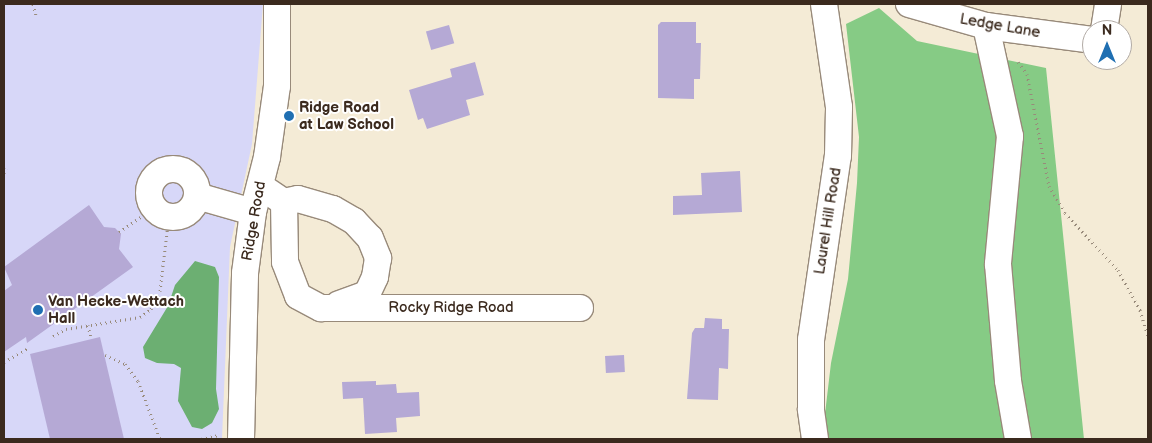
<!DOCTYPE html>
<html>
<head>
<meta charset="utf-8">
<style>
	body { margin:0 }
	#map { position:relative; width:1152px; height:443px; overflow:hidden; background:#f4ebd6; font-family:"Balsamiq Sans",sans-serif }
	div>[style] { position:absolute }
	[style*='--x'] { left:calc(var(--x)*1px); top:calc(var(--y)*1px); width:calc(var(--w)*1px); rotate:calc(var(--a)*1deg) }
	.built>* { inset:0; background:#d7d7f8 }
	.green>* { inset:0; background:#86cb85 }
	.forest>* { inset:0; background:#6caf72 }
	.building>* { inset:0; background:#b5a9d5; transform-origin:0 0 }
	.path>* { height:3px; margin-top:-1.5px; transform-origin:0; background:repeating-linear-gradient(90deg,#988a7a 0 1px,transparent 0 5px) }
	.roads { filter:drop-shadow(1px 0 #988a7a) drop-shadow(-1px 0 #988a7a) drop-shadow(0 1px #988a7a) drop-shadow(0 -1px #988a7a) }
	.minor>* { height:26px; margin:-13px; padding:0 13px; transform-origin:13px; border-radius:13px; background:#fff }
	.minor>.ring { margin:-13px; padding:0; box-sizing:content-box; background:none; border:26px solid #fff; border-radius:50% }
	.dots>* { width:14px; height:14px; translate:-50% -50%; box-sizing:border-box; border:2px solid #fff; border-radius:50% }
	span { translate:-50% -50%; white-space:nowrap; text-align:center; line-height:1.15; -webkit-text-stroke:4px #fff; paint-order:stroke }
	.street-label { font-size:15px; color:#3b2a1e }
	.poi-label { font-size:15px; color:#3b2a1e; font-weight:700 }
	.left { translate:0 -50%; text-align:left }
	.frame { position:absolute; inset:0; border:5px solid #3b2a1e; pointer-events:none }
	.north { position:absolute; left:1082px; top:20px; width:50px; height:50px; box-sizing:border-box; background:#fff; border:1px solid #b1aaa5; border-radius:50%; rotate:0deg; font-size:14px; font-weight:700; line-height:20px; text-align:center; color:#3b2a1e }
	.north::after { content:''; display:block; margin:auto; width:18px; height:22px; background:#1f6fb2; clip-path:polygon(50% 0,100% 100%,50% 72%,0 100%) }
</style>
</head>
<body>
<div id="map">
	<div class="built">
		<i style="clip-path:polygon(4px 4px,263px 4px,252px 144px,230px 247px,222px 439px,4px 439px)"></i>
	</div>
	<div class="green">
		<i style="clip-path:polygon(879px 8px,917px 41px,1046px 68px,1084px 439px,822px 439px,831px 363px,848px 279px,857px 183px,859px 137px,846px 24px)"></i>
	</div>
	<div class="forest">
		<i style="clip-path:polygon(195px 261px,215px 267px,219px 277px,216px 389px,219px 409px,212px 423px,202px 429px,192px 427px,178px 401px,181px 368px,174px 364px,157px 363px,145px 358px,143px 347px,168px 306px,175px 285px)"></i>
	</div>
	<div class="building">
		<i style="clip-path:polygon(661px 22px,696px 22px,696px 43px,701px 43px,700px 79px,694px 79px,694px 99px,658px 98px,658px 25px)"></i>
		<i style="left:449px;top:25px;width:19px;height:24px;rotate:74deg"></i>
		<i style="clip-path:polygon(475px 62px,484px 95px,466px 100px,470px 115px,427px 129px,423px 118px,418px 120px,409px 90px,452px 77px,450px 69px)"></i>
		<i style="clip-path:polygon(740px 171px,742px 212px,673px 215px,673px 196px,702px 195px,701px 173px)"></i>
		<i style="clip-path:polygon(89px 205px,104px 227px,115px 228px,121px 234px,119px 249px,133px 267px,27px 343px,26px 337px,4px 352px,4px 291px,12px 285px,4px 267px)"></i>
		<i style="clip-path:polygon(705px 318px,722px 319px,722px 329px,729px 329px,728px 369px,719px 368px,718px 400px,687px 399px,692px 333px,695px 328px,704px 328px)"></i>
		<i style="clip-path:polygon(100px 337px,124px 439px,50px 439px,30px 354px)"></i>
		<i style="left:624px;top:355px;width:17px;height:19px;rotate:87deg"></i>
		<i style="clip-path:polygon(376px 381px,376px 385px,396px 384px,397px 393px,419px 392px,420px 416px,396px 418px,397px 432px,365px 434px,363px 398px,343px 399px,342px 382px)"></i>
	</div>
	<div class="path">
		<i style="--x:33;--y:4;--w:11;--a:75"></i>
		<i style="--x:1018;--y:62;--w:15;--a:53"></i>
		<i style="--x:1027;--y:74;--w:114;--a:78.9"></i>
		<i style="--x:1049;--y:186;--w:31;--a:59"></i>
		<i style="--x:1065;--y:213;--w:78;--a:47.1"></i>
		<i style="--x:1118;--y:270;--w:46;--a:61.2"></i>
		<i style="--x:1140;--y:310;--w:27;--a:73"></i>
		<i style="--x:4;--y:173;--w:5;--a:-68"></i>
		<i style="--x:119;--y:232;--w:44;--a:-34.8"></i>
		<i style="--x:88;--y:325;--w:13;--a:77"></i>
		<i style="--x:53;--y:336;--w:15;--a:-28"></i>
		<i style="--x:66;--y:329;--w:75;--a:-9.2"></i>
		<i style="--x:140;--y:317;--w:14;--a:-36"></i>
		<i style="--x:151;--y:309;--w:20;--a:-63"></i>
		<i style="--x:160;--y:291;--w:76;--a:-83.2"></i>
		<i style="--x:105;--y:355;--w:22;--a:24"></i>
		<i style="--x:125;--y:364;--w:21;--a:53"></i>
		<i style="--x:138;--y:381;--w:62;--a:69.2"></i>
		<i style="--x:4;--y:362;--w:28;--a:-30"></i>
		<i style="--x:201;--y:439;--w:17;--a:-13"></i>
	</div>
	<div class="roads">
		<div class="minor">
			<i style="--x:909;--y:4;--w:80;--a:15.9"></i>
			<i style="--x:986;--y:26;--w:107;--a:7.5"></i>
			<i style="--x:986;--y:26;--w:113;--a:77.7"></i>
			<i style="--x:1010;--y:136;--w:129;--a:95.4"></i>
			<i style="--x:998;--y:264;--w:117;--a:85.1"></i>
			<i style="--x:1008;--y:381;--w:59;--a:80.2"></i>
			<i style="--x:1104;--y:30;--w:26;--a:-81"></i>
			<i class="ring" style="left:149px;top:169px;width:22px;height:22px"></i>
			<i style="--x:260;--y:186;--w:29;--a:34"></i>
			<i style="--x:284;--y:202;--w:60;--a:89"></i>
			<i style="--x:285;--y:262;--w:36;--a:69"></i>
			<i style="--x:298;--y:296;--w:26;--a:28"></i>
			<i style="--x:321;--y:308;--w:259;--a:0"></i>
			<i style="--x:197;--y:196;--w:58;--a:15.9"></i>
			<i style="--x:284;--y:202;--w:14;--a:-12"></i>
			<i style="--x:298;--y:199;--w:36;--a:16"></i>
			<i style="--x:333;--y:209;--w:24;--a:30"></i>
			<i style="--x:354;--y:221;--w:23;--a:47"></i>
			<i style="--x:370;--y:238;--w:22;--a:68"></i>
			<i style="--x:378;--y:258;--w:19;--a:99"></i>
			<i style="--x:375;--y:277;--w:19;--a:115"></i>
			<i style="--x:367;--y:294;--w:30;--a:160"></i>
			<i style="--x:241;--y:439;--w:166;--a:-88.6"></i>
			<i style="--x:245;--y:273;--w:62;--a:-82.5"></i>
			<i style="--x:253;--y:212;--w:57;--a:-75.7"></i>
			<i style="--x:267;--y:157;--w:72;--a:-82"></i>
			<i style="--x:277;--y:86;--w:82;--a:-90"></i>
			<i style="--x:815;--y:439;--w:30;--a:-98"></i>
			<i style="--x:811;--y:409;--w:69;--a:-90"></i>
			<i style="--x:811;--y:340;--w:186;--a:-81.7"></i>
			<i style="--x:838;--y:156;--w:49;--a:-88.8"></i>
			<i style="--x:839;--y:107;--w:104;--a:-98.3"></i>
		</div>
	</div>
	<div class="dots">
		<i style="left:289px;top:116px;background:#1f6fb2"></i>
		<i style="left:38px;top:310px;background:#1f6fb2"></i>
	</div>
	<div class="street-label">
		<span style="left:1000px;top:26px;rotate:10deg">Ledge Lane</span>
		<span style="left:254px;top:221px;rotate:-80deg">Ridge Road</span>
		<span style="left:828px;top:221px;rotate:-81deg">Laurel Hill Road</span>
		<span style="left:451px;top:308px">Rocky Ridge Road</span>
	</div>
	<div class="poi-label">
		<span class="left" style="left:299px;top:116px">Ridge Road<br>at Law School</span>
		<span class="left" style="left:48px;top:310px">Van Hecke-Wettach<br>Hall</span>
	</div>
	<div class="frame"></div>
	<div class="north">N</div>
</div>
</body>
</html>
